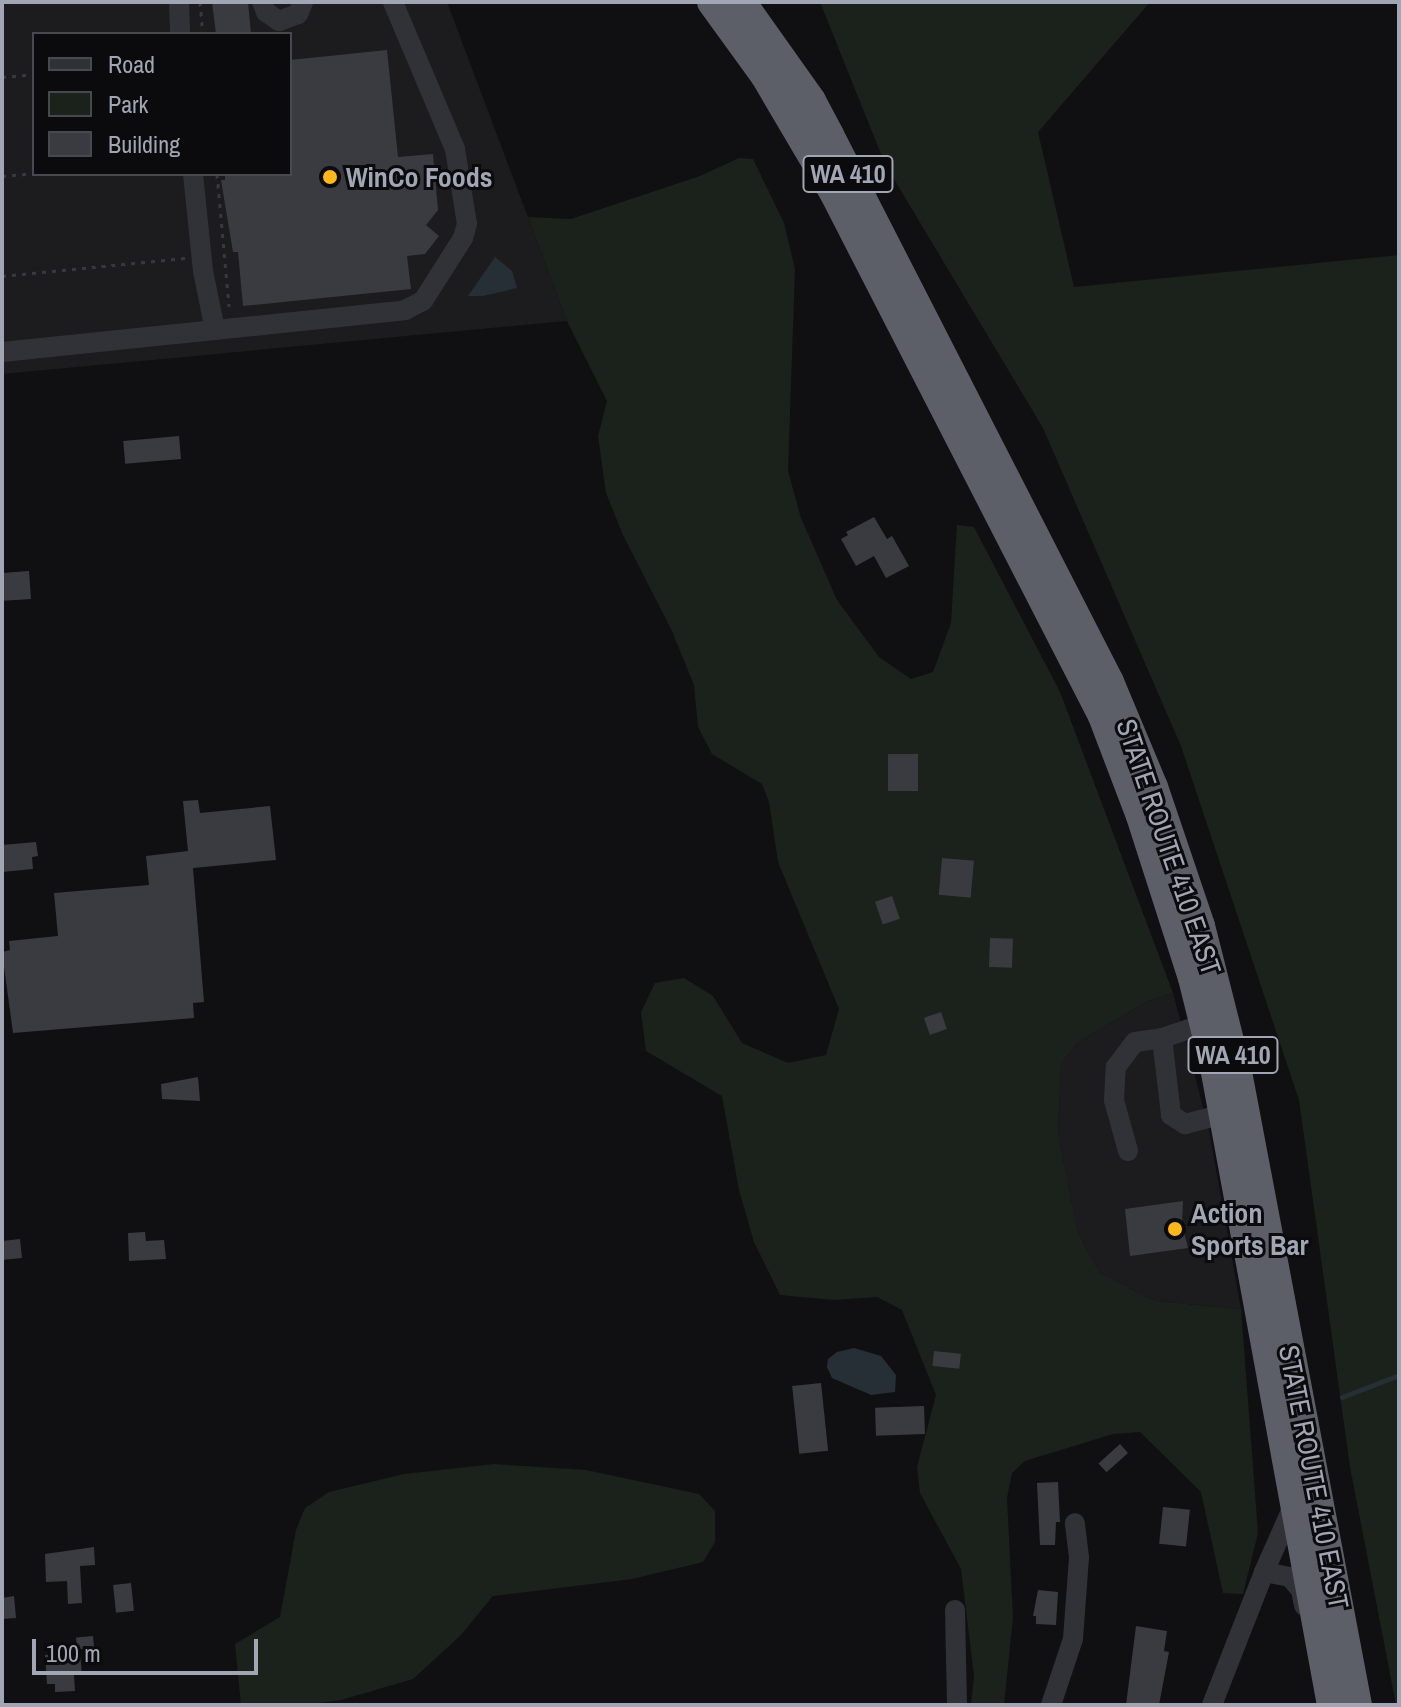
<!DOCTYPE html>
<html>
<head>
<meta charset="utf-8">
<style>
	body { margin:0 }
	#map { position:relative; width:1401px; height:1707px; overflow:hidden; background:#101012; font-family:"Archivo Narrow",sans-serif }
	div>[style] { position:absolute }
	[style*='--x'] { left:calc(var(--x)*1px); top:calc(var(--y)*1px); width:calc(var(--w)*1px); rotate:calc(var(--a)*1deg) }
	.built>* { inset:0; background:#1c1c1f }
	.green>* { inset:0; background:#1a221b }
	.water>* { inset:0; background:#262f36 }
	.stream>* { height:5px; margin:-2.5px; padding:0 2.5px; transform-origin:2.5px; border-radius:2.5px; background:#262f36 }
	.building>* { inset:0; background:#3a3b40; transform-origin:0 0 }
	.path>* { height:3px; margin-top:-1.5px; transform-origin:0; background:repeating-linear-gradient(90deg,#37393e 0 4px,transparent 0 10px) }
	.minor>* { height:20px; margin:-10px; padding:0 10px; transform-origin:10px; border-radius:10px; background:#313237 }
	.highway>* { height:30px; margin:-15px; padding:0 15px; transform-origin:15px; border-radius:15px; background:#5c5f68 }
	.dots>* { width:22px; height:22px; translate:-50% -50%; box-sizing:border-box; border:4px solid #0b0b0d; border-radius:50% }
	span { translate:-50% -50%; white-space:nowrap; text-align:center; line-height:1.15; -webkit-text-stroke:6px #0b0b0d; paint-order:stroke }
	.shield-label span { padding:2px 6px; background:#0b0b0d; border:2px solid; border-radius:6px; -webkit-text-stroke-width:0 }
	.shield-label { font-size:26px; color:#a0a6b4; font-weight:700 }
	.poi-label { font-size:28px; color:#a0a6b4; font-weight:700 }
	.left { translate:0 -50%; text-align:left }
	.street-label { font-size:28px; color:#a0a6b4 }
	.frame { position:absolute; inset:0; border:4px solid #a0a6b4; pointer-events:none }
	.legend { position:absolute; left:32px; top:32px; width:260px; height:144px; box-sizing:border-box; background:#0b0b0d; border:2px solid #474950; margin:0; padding:10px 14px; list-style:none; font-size:24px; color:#a0a6b4 }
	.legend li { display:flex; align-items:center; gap:16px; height:40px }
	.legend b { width:40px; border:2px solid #474950 }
	.scale { position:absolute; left:32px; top:1639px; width:226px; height:36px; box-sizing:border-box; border:4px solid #a0a6b4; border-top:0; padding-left:10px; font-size:24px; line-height:28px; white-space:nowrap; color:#a0a6b4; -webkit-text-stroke:6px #0b0b0d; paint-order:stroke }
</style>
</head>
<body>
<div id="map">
	<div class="built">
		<i style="clip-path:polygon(evenodd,2px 2px,447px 2px,567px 321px,2px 374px,2px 2px,34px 34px,290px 34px,290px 174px,34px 174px,34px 34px)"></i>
		<i style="clip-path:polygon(1173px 993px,1209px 1130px,1241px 1309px,1155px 1301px,1100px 1273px,1078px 1233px,1058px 1134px,1061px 1064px,1077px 1043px,1146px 1002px)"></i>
	</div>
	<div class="green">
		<i style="clip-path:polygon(820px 2px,1150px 2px,1038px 132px,1074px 287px,1399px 255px,1399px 1705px,1396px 1705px,1350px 1467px,1299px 1100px,1181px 746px,1043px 428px,885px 164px)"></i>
		<i style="clip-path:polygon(739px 158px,753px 159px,784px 223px,795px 269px,788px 471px,801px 518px,837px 600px,879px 657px,911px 679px,933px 672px,951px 623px,957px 525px,974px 527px,1060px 692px,1173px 993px,1146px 1002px,1077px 1043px,1061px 1064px,1058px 1134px,1078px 1233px,1100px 1273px,1155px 1301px,1241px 1309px,1258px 1533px,1243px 1594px,1223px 1593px,1201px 1492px,1140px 1432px,1113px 1434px,1025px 1461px,1012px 1473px,1007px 1498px,1013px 1617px,1004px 1705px,971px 1705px,974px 1676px,961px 1569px,920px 1493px,917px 1467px,936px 1395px,902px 1310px,877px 1297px,834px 1300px,780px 1295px,754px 1242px,739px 1190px,722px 1096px,646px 1051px,641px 1012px,655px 983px,684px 978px,713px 996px,742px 1043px,788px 1063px,826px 1055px,839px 1009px,778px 862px,769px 802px,762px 784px,712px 754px,698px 727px,694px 685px,672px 631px,623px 535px,606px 493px,598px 436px,607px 401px,567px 321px,528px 217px,571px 219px,700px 176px)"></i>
		<i style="clip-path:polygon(494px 1464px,586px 1470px,699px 1494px,715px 1511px,715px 1542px,703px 1562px,632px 1579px,493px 1596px,460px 1636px,413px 1679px,341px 1700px,301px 1705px,241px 1705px,235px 1644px,280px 1617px,296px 1530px,305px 1508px,329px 1492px,404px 1474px)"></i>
	</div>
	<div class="water">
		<i style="clip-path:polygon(495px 257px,512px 271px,517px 288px,483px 296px,468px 296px)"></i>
		<i style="clip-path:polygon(854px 1348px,881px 1356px,896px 1375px,895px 1392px,871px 1395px,832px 1378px,827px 1367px,828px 1359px,837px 1352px)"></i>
	</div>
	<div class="stream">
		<i style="--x:1342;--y:1397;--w:61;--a:-21.1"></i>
	</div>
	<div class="building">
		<i style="clip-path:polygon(212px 2px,248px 2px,251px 34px,216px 34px)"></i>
		<i style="clip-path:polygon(387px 50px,398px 157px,433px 154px,438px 210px,426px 225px,439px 236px,425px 254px,407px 256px,411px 289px,243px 306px,238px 252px,233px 252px,221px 180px,225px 180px,225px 174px,290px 174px,290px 60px)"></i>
		<i style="left:179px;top:436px;width:23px;height:56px;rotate:85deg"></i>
		<i style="clip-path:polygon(874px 517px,887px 539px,892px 536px,909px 566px,886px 578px,874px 556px,856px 566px,841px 539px,848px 535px,846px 532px)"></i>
		<i style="left:29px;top:571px;width:28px;height:27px;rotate:86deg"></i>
		<i style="left:888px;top:754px;width:30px;height:37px"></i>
		<i style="clip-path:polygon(198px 800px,200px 813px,270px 806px,276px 860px,193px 868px,204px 1002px,193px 1003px,194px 1018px,13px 1033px,2px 952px,10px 950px,9px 941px,58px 936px,54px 893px,149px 885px,146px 856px,188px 851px,183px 801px)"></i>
		<i style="clip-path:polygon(36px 842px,38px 856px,32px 857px,33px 869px,2px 872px,2px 845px)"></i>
		<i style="left:942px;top:858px;width:32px;height:37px;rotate:5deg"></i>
		<i style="left:892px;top:896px;width:24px;height:18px;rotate:71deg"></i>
		<i style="left:990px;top:938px;width:23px;height:29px;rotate:2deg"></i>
		<i style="left:941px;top:1012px;width:18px;height:18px;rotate:71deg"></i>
		<i style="clip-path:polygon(198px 1077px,200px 1101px,162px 1099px,161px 1084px)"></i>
		<i style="clip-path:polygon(1183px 1201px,1182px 1224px,1188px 1248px,1130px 1256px,1125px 1209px)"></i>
		<i style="clip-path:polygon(145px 1232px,146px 1241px,164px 1240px,166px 1259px,129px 1261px,128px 1233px)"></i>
		<i style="left:20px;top:1239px;width:19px;height:18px;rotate:84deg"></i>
		<i style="left:934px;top:1351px;width:27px;height:15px;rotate:6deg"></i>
		<i style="left:821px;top:1383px;width:68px;height:29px;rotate:84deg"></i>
		<i style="left:924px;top:1406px;width:28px;height:49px;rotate:88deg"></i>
		<i style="left:1120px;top:1444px;width:12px;height:29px;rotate:48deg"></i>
		<i style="clip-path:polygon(1058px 1482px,1060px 1522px,1056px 1522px,1055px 1545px,1040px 1545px,1037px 1483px)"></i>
		<i style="left:1163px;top:1507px;width:27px;height:37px;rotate:6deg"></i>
		<i style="clip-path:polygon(94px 1547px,95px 1565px,80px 1566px,82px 1603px,68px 1604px,67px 1581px,46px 1582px,45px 1554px)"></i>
		<i style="left:131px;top:1583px;width:28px;height:18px;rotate:84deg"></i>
		<i style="clip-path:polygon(1038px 1590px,1058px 1592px,1056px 1625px,1036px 1624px,1036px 1616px,1033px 1616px)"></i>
		<i style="clip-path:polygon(14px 1596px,16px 1618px,2px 1619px,2px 1598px)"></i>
		<i style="clip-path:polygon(1136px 1626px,1167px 1631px,1164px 1651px,1169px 1652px,1159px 1705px,1126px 1705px)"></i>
		<i style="left:93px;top:1636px;width:12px;height:17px;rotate:85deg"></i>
		<i style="clip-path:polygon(80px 1652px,82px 1675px,74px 1675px,75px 1691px,55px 1692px,55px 1684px,47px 1684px,45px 1655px)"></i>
	</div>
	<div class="path">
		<i style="--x:200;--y:2;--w:32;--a:85"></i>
		<i style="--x:2;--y:77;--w:32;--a:-5"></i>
		<i style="--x:217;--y:174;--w:133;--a:84.8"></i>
		<i style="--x:2;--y:176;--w:32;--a:-5"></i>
		<i style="--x:2;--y:276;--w:184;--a:-5.6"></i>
	</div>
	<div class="minor">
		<i style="--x:179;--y:2;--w:32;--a:88"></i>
		<i style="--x:262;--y:2;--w:11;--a:68"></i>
		<i style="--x:266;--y:12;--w:16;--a:35"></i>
		<i style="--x:279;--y:21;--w:20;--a:-20"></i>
		<i style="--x:298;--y:14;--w:13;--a:-67"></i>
		<i style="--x:193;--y:174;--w:98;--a:84.1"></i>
		<i style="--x:203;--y:271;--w:60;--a:78.5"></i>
		<i style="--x:2;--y:352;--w:405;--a:-5.9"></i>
		<i style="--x:405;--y:310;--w:20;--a:-27"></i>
		<i style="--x:423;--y:301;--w:75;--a:-57.6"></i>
		<i style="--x:463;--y:238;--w:15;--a:-74"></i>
		<i style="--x:467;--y:224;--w:76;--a:-99.1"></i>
		<i style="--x:455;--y:149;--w:160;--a:-112.9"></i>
		<i style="--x:1204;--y:1024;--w:44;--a:161.6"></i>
		<i style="--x:1162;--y:1038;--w:78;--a:83.3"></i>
		<i style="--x:1171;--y:1115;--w:17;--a:33"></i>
		<i style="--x:1185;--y:1124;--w:40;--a:-14.4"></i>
		<i style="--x:1128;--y:1151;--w:53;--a:-105.4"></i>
		<i style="--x:1114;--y:1100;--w:33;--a:-87"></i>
		<i style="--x:1116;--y:1067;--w:31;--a:-53"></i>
		<i style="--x:1135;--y:1042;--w:27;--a:-8"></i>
		<i style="--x:1295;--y:1502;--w:77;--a:113.9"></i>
		<i style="--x:1264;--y:1572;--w:26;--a:11"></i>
		<i style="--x:1290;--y:1577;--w:17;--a:50"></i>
		<i style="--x:1301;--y:1590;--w:16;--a:79"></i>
		<i style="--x:955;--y:1610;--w:95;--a:88.8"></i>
		<i style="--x:1051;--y:1705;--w:70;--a:-71.6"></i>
		<i style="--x:1073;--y:1639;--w:82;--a:-85.8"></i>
		<i style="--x:1079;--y:1557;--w:34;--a:-97"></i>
		<i style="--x:1212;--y:1705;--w:143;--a:-68.6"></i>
	</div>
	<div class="highway">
		<i style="--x:712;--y:2;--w:90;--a:54"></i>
		<i style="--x:765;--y:75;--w:138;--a:59.5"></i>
		<i style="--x:835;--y:194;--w:587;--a:62.82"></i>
		<i style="--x:1103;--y:716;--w:107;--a:69.2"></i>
		<i style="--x:1141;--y:816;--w:170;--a:72.2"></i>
		<i style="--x:1193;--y:978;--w:92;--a:76.1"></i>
		<i style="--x:1215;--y:1067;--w:649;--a:79.61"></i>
		<i style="--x:741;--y:2;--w:121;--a:54.7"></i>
		<i style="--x:811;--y:101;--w:38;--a:62"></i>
		<i style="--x:829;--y:135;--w:614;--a:62.89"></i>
		<i style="--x:1109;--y:682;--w:114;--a:67.3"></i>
		<i style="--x:1153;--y:787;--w:147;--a:71.3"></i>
		<i style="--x:1200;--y:926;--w:151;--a:75.8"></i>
		<i style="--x:1237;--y:1072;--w:644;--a:79.27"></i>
	</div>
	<div class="dots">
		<i style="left:330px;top:177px;background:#ffb71b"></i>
		<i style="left:1175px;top:1229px;background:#ffb71b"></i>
	</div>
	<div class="shield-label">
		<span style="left:848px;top:174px">WA 410</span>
		<span style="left:1233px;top:1055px">WA 410</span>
	</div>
	<div class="poi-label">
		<span class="left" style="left:346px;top:177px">WinCo Foods</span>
		<span class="left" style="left:1191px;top:1229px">Action<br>Sports Bar</span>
	</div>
	<div class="street-label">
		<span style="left:1169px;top:847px;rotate:71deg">STATE ROUTE 410 EAST</span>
		<span style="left:1314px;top:1477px;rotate:79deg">STATE ROUTE 410 EAST</span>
	</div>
	<div class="frame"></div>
	<ul class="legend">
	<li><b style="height:10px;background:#313237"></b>Road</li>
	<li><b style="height:22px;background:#1a221b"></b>Park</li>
	<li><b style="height:22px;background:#3a3b40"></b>Building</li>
	</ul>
	<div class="scale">100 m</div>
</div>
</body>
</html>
